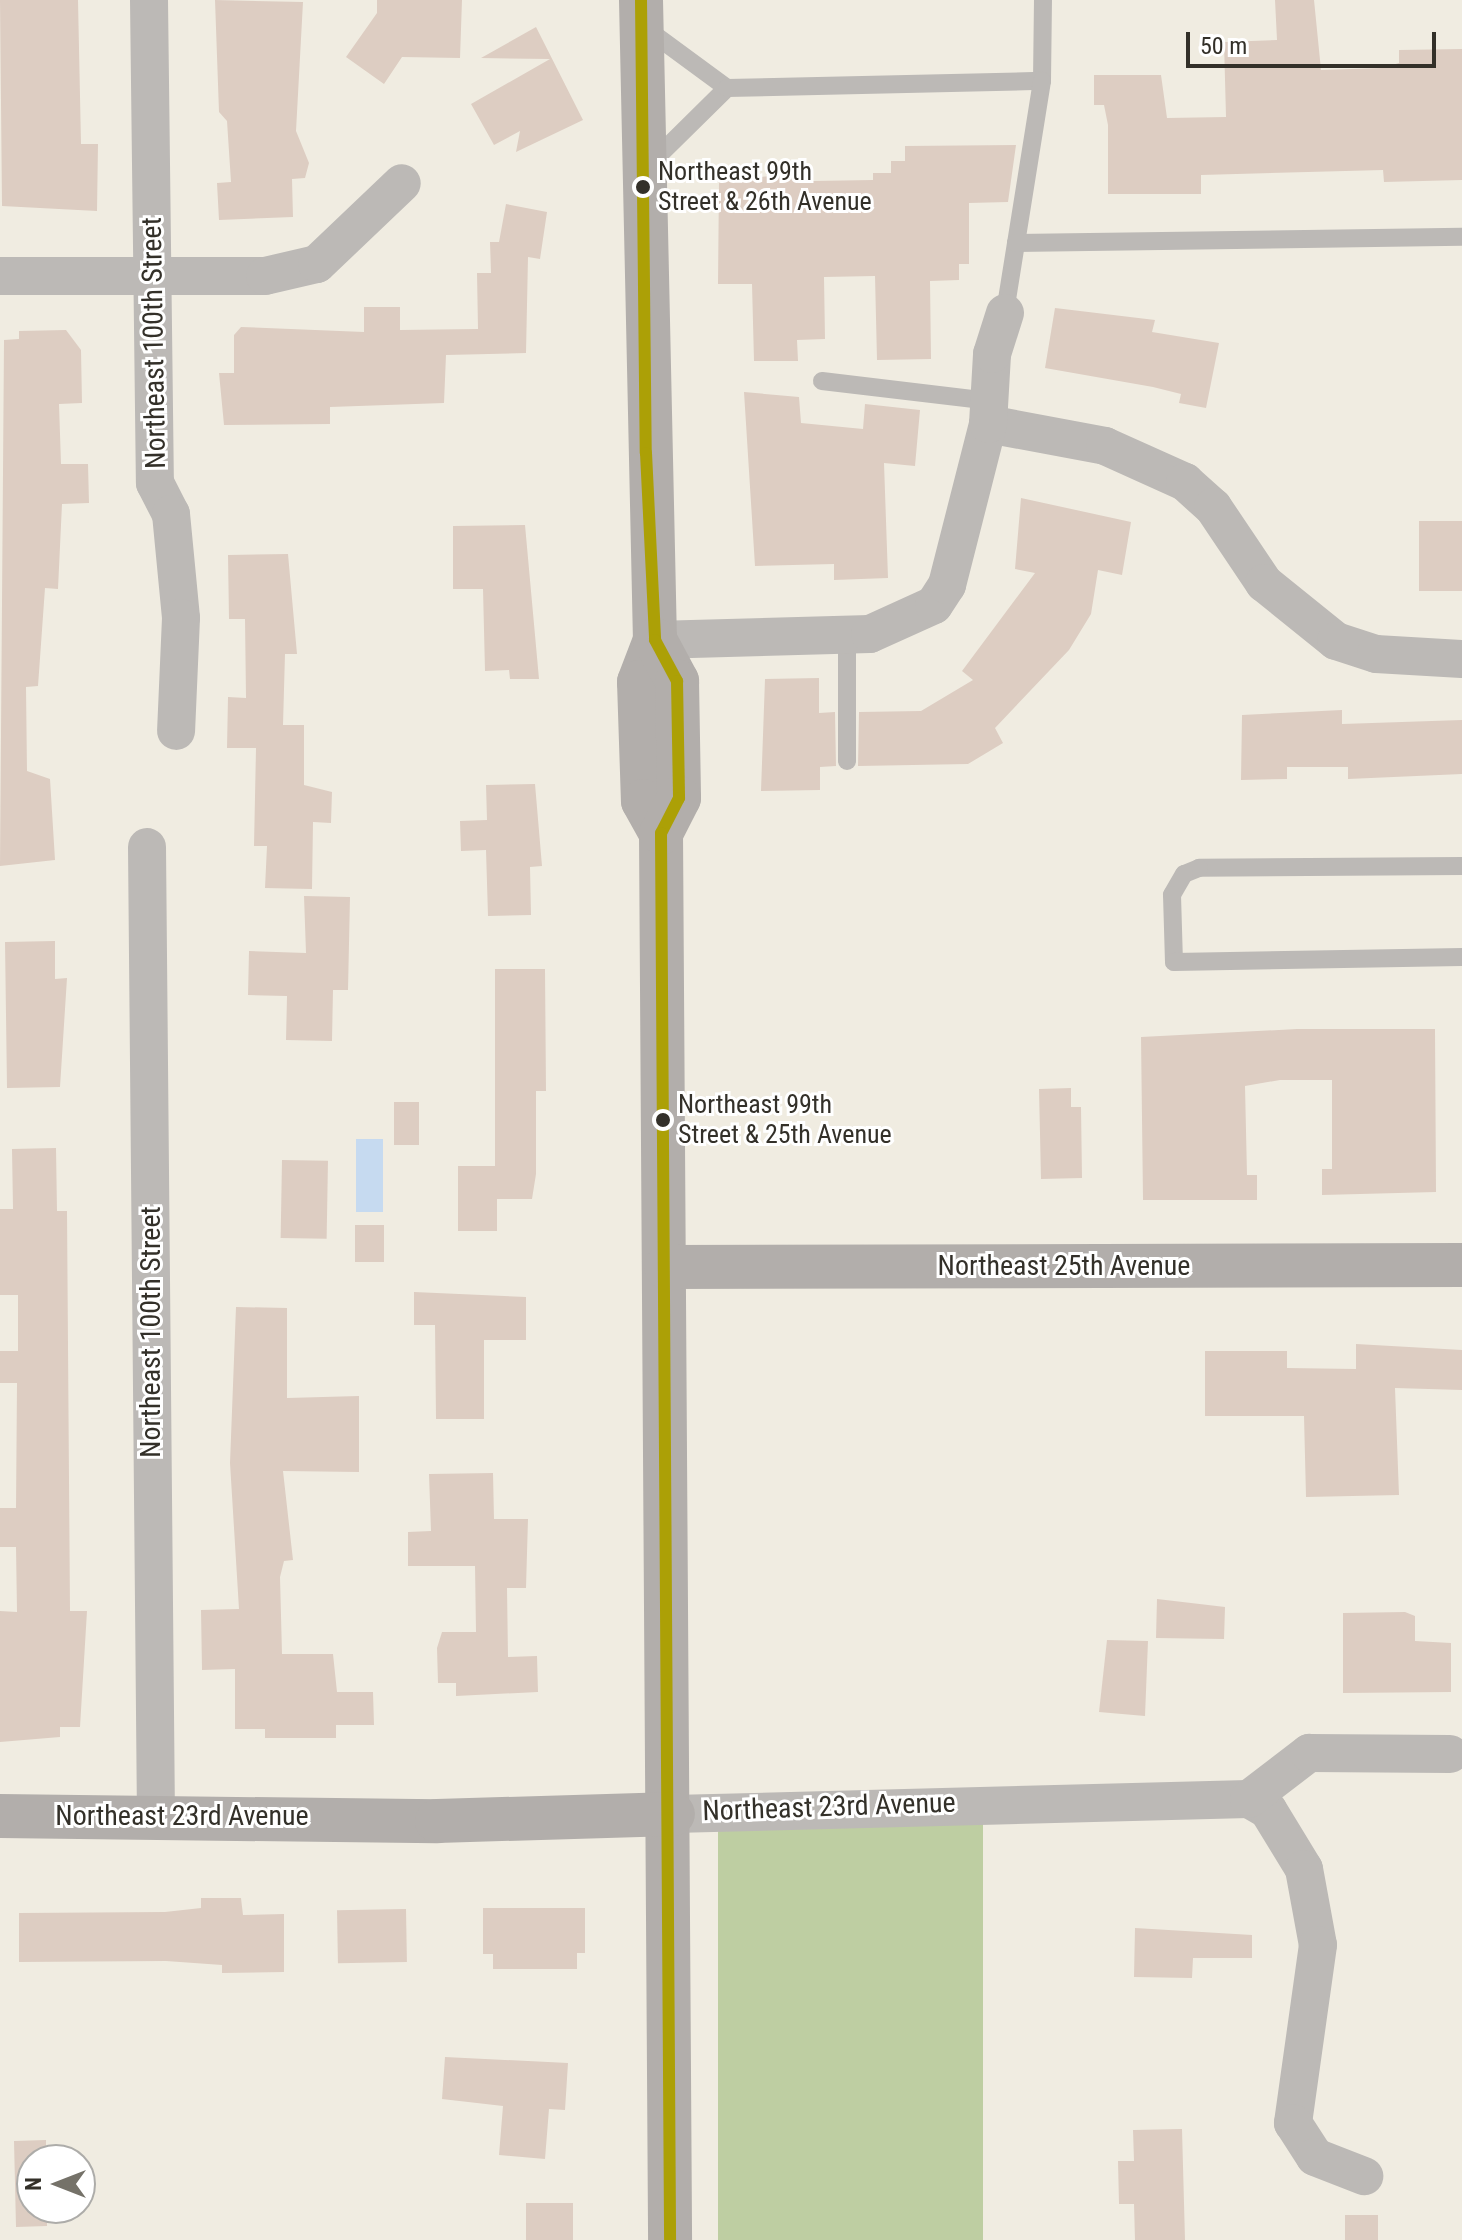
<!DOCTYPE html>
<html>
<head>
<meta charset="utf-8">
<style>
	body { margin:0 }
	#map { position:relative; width:1462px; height:2240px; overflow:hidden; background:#f0ece1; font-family:"Roboto Condensed",sans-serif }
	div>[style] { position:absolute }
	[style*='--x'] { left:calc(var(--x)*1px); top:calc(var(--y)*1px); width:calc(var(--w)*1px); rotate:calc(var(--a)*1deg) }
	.forest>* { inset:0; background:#becea2; transform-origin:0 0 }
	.water>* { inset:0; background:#c6daf0; transform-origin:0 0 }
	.building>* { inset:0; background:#ddcdc2; transform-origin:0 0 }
	.lane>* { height:18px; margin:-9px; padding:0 9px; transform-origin:9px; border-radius:9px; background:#bcb9b6 }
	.street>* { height:38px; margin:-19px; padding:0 19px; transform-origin:19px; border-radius:19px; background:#bcb9b6 }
	.secondary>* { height:44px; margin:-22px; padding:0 22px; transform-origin:22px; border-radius:22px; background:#b2aeab }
	.bus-1>* { height:12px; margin:-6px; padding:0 6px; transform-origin:6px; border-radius:6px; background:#aca006 }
	.dots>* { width:22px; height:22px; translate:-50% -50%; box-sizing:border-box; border:4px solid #fff; border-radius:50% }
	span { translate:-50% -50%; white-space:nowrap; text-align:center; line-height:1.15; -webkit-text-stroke:6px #fff; paint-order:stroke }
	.bus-label { font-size:26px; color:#333029 }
	.left { translate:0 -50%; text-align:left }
	.street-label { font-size:28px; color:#333029 }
	.north { position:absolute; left:16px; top:2144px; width:80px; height:80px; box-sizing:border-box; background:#fff; border:2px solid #adaca9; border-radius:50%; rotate:270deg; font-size:22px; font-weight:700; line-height:32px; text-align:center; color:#333029 }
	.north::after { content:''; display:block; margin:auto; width:28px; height:36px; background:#757269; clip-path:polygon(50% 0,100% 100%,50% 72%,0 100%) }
	.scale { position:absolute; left:1186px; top:32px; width:250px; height:36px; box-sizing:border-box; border:4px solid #333029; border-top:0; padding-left:10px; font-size:24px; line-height:28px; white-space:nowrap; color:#333029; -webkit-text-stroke:6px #fff; paint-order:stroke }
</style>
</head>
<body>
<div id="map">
	<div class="forest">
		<i style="left:983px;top:1808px;width:432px;height:265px;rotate:90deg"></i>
	</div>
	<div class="water">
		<i style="left:356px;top:1139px;width:27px;height:73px"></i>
	</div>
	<div class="building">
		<i style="clip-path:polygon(0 0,78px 0,81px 144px,98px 144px,97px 211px,2px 206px)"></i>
		<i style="clip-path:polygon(215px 0,303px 2px,296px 131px,309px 163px,305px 178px,292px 179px,293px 217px,219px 220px,217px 183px,231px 182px,227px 121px,219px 112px)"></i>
		<i style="clip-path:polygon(377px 0,462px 0,460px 58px,402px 57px,384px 84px,346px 57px,377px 13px)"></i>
		<i style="clip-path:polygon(1275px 0,1314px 0,1321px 70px,1382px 68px,1399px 63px,1399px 50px,1462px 49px,1462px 180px,1384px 182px,1383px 170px,1201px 175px,1201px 194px,1108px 194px,1108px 125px,1104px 105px,1094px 105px,1094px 75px,1161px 75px,1167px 118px,1226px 117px,1224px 42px,1277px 40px)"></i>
		<i style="clip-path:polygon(536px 27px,583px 120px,516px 152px,520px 131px,494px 145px,471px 104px,550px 59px,481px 58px)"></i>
		<i style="clip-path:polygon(1016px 145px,1008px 202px,969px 203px,969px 264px,959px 264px,959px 280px,930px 281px,931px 359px,877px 360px,875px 276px,824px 277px,825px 339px,797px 340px,798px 361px,754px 361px,752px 284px,718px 284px,719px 180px,813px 173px,813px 181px,873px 180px,873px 173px,891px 173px,891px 161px,905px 161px,905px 146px)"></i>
		<i style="clip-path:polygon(506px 204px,547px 212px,540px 259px,528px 257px,526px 353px,446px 355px,444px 403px,330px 407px,330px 424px,224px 425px,219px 373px,234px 373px,234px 335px,241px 327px,364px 332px,364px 307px,400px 307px,400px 330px,478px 329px,477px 273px,491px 273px,490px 242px,499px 242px)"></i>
		<i style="clip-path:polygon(1055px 308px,1155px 320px,1152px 332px,1219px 343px,1206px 408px,1179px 403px,1181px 394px,1153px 387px,1045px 368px)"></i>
		<i style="clip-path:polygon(66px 330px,81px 350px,82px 403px,59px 404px,61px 464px,88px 464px,89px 503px,62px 504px,58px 589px,45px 588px,38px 686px,26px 687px,27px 771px,50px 779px,55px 860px,0 866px,4px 340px,19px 339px,19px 331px)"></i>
		<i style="clip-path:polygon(744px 392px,799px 397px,801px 423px,863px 429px,865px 404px,920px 410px,915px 466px,884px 463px,888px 578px,834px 580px,834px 564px,755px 566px)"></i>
		<i style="clip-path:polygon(1021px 498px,1131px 522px,1122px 575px,1098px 570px,1091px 614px,1069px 650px,995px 728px,1003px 743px,968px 764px,858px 766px,859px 712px,921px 711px,973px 680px,962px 671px,1035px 573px,1015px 569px)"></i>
		<i style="left:1419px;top:521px;width:43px;height:70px"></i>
		<i style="clip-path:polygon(525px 525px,539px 679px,510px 679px,509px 670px,485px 671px,483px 589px,453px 589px,453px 526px)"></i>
		<i style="clip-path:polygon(288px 554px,297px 654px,285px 654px,283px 725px,304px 725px,304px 785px,332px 792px,331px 823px,313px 822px,312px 889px,265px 888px,267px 846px,254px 846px,256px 748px,227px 748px,228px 697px,246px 698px,245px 619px,229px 619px,228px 555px)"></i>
		<i style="clip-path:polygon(819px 678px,819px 713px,835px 712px,836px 766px,820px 767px,820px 790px,761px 791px,765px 679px)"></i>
		<i style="clip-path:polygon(1342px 710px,1342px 724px,1462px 720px,1462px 774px,1348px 779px,1348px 767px,1287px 767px,1287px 779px,1241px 780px,1242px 715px)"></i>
		<i style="clip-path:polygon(535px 784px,542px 866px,530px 867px,531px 915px,488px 916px,486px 850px,461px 851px,460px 821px,487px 820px,486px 785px)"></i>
		<i style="clip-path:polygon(304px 896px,350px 897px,348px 990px,333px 990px,332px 1041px,286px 1040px,287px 996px,248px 995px,249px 951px,306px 953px)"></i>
		<i style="clip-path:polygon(55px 941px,55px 979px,67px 978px,60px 1087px,7px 1088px,5px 942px)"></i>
		<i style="clip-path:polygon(495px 969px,545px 969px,546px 1091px,536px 1091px,536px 1174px,532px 1199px,497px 1199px,497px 1231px,458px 1231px,458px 1166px,495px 1166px)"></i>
		<i style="clip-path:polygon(1297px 1029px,1435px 1029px,1436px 1192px,1322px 1195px,1322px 1169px,1332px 1169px,1332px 1080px,1280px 1080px,1245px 1086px,1247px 1175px,1257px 1175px,1257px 1200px,1143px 1200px,1141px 1037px)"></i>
		<i style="clip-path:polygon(1071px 1088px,1071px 1107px,1081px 1107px,1082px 1178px,1041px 1179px,1039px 1089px)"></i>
		<i style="left:394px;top:1102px;width:25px;height:43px"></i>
		<i style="clip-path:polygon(56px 1148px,57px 1211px,67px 1211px,70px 1611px,87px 1611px,80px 1727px,60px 1727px,60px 1737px,0 1742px,0 1611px,17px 1612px,16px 1547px,0 1547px,0 1508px,16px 1508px,17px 1383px,0 1383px,0 1351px,18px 1351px,18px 1295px,0 1295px,0 1209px,13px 1209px,12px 1149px)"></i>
		<i style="left:282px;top:1160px;width:46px;height:78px;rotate:1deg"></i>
		<i style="left:355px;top:1225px;width:29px;height:37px"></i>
		<i style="clip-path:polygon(414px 1292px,526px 1297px,526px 1340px,484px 1340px,484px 1419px,436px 1419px,435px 1325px,414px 1325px)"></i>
		<i style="clip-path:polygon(236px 1307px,287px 1308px,287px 1398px,359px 1396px,359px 1472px,283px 1471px,293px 1560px,284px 1561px,280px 1577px,282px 1654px,333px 1654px,337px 1692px,373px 1692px,374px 1725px,336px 1725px,336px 1738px,265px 1738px,265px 1729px,235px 1729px,235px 1669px,202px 1670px,201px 1610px,239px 1609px,230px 1463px)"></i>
		<i style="clip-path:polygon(1356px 1344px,1462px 1350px,1462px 1390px,1395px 1388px,1399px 1495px,1306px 1497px,1304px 1416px,1205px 1416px,1205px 1351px,1287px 1351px,1287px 1368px,1356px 1369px)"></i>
		<i style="clip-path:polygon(493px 1473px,494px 1519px,528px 1519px,526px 1588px,507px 1588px,508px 1657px,537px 1656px,538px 1692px,456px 1696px,456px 1683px,438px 1683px,437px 1648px,442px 1632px,476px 1632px,475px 1566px,408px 1566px,408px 1532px,431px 1531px,429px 1474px)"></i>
		<i style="clip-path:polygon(1157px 1599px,1225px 1607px,1224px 1639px,1156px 1638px)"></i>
		<i style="clip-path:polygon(1405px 1612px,1415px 1616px,1415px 1641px,1451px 1643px,1451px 1692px,1343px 1693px,1343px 1613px)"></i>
		<i style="clip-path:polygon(1107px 1640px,1148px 1641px,1145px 1716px,1099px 1712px)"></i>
		<i style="clip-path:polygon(201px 1898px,241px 1898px,243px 1915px,284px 1914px,284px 1972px,222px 1973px,222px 1965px,166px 1961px,19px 1962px,19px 1913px,165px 1912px,201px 1908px)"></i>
		<i style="clip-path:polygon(483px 1908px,585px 1908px,585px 1953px,577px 1953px,577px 1969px,493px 1969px,493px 1954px,483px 1954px)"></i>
		<i style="left:406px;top:1909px;width:53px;height:69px;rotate:89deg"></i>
		<i style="clip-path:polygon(1135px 1928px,1252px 1935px,1252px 1958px,1193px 1958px,1192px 1978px,1134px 1977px)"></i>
		<i style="clip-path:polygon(445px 2057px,568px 2063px,565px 2110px,549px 2109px,545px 2159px,499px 2155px,503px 2106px,442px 2099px)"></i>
		<i style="clip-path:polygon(1182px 2129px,1185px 2240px,1135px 2240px,1134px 2204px,1119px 2204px,1118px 2161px,1134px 2161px,1133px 2130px)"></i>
		<i style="clip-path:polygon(46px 2140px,46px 2160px,32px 2160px,32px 2208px,47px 2208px,47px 2226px,16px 2227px,14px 2141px)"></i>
		<i style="left:573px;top:2203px;width:37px;height:47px;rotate:90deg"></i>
		<i style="left:1345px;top:2215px;width:33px;height:25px"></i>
	</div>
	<div class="lane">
		<i style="--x:644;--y:27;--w:103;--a:36.3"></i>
		<i style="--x:727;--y:88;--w:108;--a:135.4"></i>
		<i style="--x:1042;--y:81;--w:81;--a:-89.3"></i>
		<i style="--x:727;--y:88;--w:315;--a:-1.3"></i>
		<i style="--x:1042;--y:81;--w:235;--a:99.1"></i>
		<i style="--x:1016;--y:243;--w:446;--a:-0.8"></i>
		<i style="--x:822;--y:381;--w:168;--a:6.8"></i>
		<i style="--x:847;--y:635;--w:126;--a:90"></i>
		<i style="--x:1462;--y:866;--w:263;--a:179.6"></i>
		<i style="--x:1199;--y:868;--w:16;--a:158"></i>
		<i style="--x:1184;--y:874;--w:24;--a:120"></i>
		<i style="--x:1172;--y:895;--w:67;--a:88.3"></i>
		<i style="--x:1174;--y:962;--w:288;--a:-1"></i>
	</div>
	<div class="street">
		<i style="--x:149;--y:0;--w:483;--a:89.3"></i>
		<i style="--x:155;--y:483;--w:35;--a:63"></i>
		<i style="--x:171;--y:514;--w:104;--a:84.5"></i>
		<i style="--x:181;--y:618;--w:113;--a:92.5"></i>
		<i style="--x:0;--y:276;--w:265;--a:0"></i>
		<i style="--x:265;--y:276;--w:53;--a:-13"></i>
		<i style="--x:317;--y:264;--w:117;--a:-43.6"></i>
		<i style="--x:988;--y:424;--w:119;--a:10.6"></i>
		<i style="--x:1105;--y:446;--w:88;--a:24.2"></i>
		<i style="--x:1185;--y:482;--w:38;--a:42"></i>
		<i style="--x:1213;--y:507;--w:92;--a:56.1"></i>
		<i style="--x:1264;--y:583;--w:92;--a:38.9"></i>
		<i style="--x:1336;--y:641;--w:42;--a:18"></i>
		<i style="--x:1376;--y:654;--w:86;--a:3.3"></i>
		<i style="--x:655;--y:640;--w:215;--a:-1.6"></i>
		<i style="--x:870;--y:634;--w:70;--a:-24.4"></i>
		<i style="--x:934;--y:605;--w:24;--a:-57"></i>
		<i style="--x:947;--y:585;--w:166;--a:-75.7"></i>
		<i style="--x:988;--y:424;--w:70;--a:-86.7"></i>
		<i style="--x:992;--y:354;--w:43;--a:-72.4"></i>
		<i style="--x:147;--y:847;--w:969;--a:89.47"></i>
		<i style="--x:1249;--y:1799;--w:22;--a:30"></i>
		<i style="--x:1268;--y:1810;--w:69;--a:58.6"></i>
		<i style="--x:1304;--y:1869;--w:77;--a:79.6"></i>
		<i style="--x:1318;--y:1945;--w:180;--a:98"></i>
		<i style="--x:1293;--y:2123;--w:40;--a:57.1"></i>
		<i style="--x:1315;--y:2157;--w:53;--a:21.2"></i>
		<i style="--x:673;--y:1814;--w:576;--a:-1.49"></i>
		<i style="--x:1249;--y:1799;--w:76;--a:-37.5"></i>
		<i style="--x:1309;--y:1753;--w:141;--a:0.4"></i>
	</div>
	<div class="secondary">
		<i style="--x:641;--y:0;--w:640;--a:88.75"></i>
		<i style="--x:655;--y:640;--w:45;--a:110.9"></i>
		<i style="--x:639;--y:682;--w:119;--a:88.1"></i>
		<i style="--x:643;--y:801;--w:37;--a:61"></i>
		<i style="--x:661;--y:833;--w:1407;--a:89.63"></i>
		<i style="--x:655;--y:640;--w:47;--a:61.8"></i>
		<i style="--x:677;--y:681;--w:117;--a:89"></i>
		<i style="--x:679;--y:798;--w:39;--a:117"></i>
		<i style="--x:666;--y:1267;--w:796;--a:-0.14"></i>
		<i style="--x:0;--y:1816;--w:437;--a:0.7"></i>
		<i style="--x:437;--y:1821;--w:236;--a:-1.7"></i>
	</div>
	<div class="bus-1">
		<i style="--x:641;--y:0;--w:453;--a:89.4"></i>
		<i style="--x:646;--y:453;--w:187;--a:87.2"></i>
		<i style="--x:655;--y:640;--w:47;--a:61.8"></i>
		<i style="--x:677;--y:681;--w:117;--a:89"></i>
		<i style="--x:679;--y:798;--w:39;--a:117"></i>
		<i style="--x:661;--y:833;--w:1407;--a:89.63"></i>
	</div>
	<div class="dots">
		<i style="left:643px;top:187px;background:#333029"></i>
		<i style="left:663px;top:1120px;background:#333029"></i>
	</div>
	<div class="bus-label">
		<span class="left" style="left:658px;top:187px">Northeast 99th<br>Street &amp; 26th Avenue</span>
		<span class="left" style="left:678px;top:1120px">Northeast 99th<br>Street &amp; 25th Avenue</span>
	</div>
	<div class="street-label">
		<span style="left:154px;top:343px;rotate:-91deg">Northeast 100th Street</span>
		<span style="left:1064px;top:1266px">Northeast 25th Avenue</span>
		<span style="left:151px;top:1332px;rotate:-90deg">Northeast 100th Street</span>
		<span style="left:829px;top:1807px;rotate:-2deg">Northeast 23rd Avenue</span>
		<span style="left:182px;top:1816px">Northeast 23rd Avenue</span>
	</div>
	<div class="north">N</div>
	<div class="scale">50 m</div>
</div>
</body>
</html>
